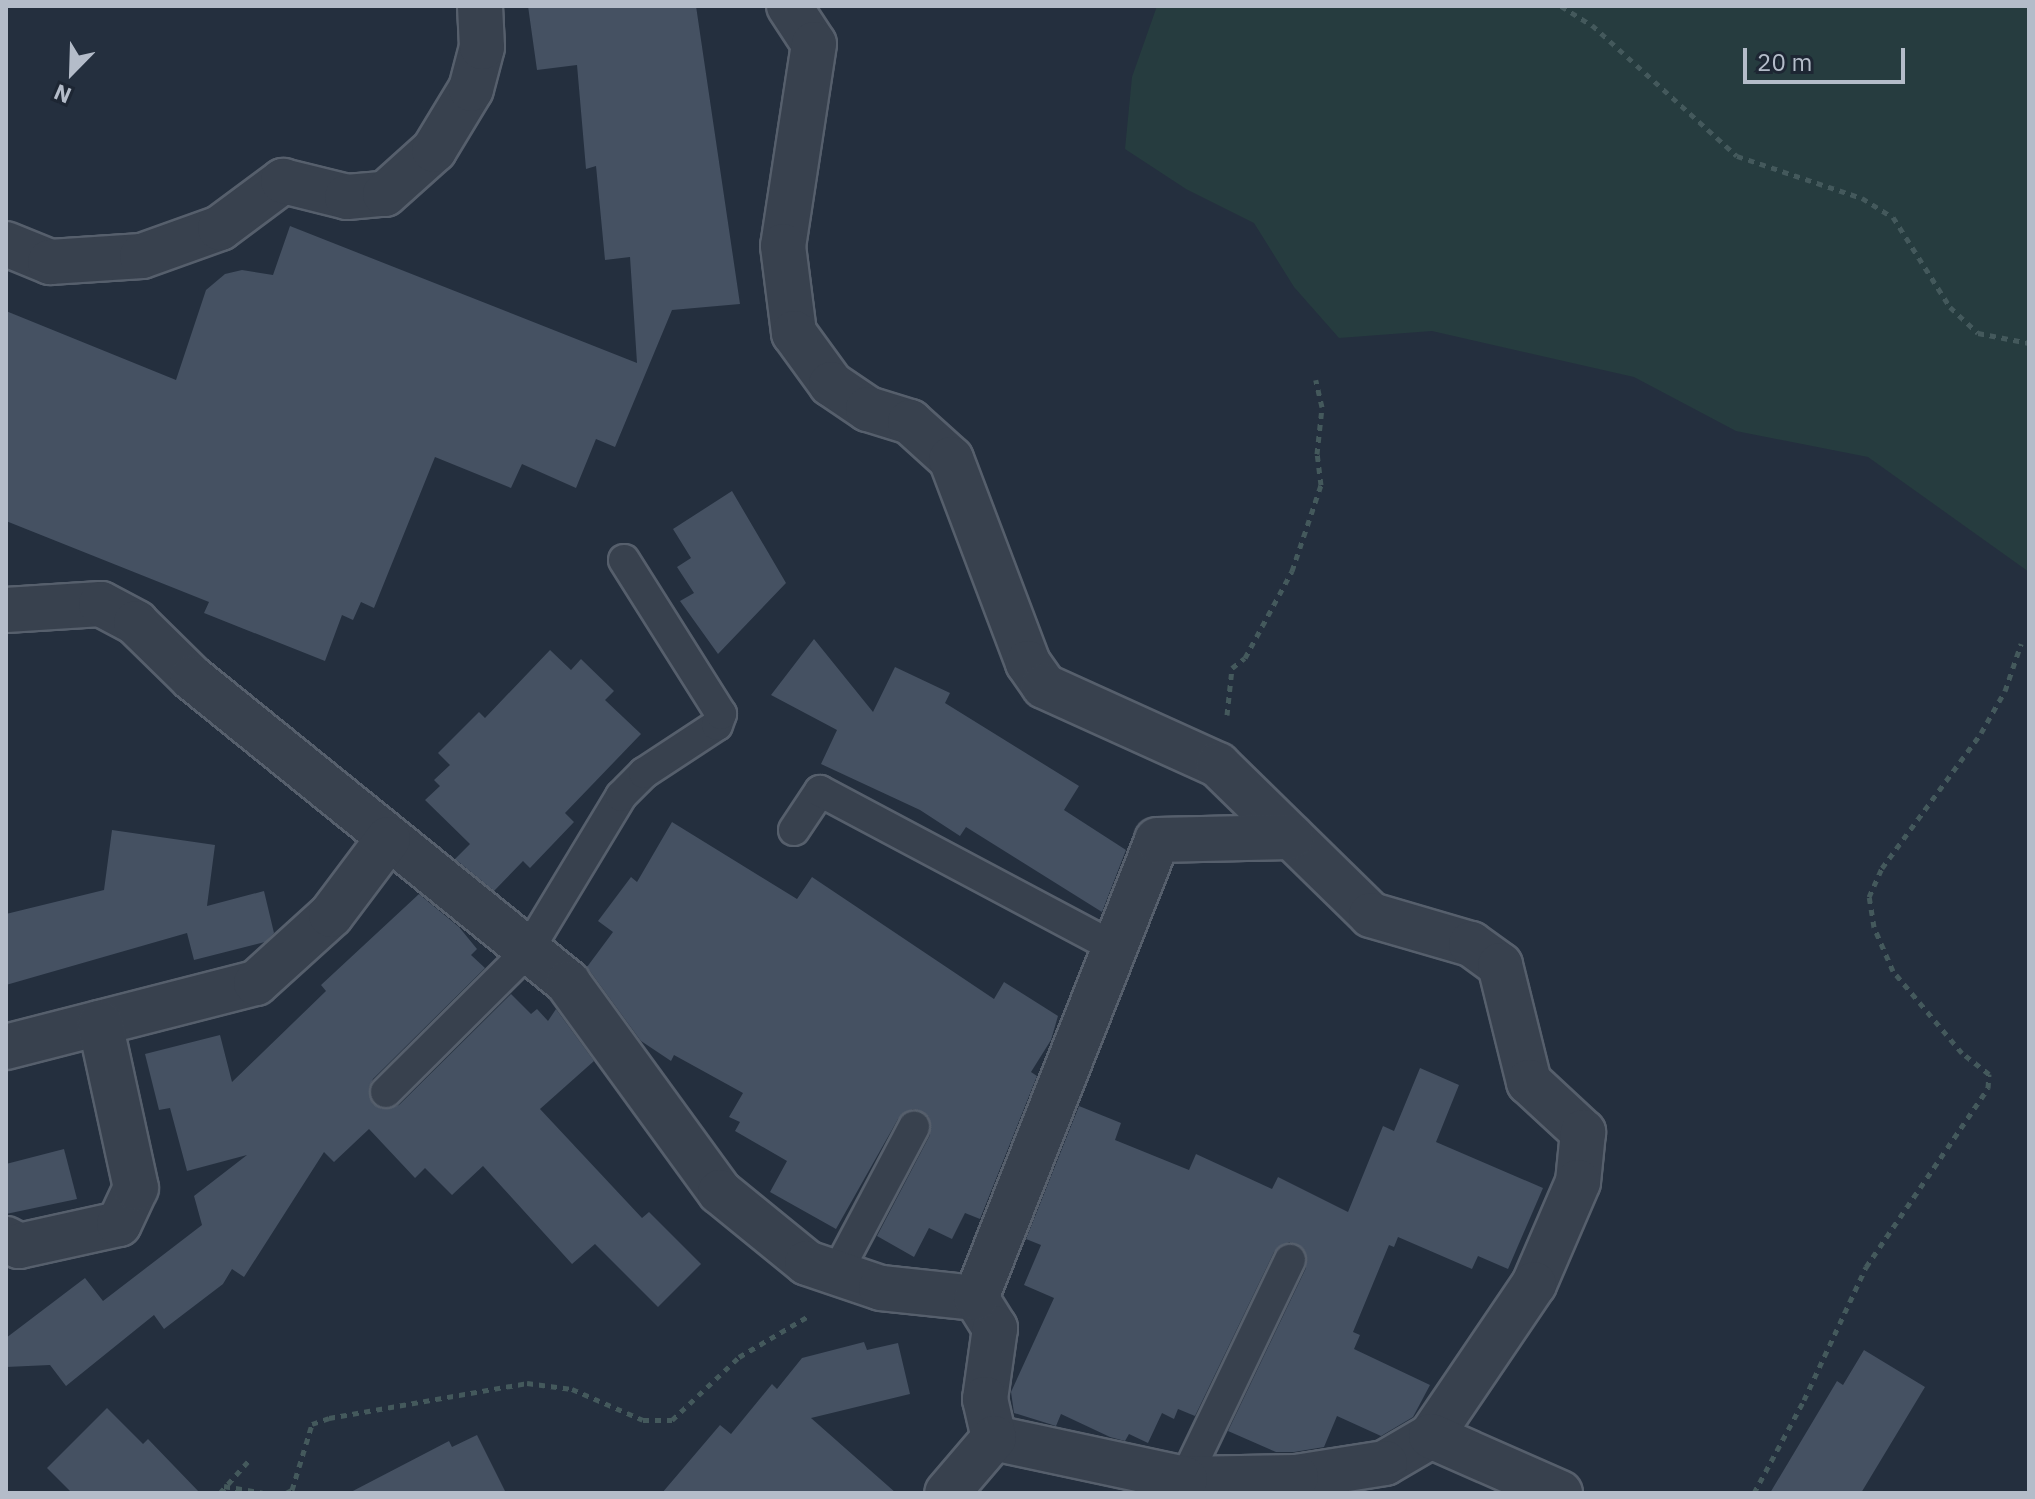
<!DOCTYPE html>
<html>
<head>
<meta charset="utf-8">
<style>
	body { margin:0 }
	#map { position:relative; width:2035px; height:1499px; overflow:hidden; background:#242f3e; font-family:"IBM Plex Sans",sans-serif }
	div>[style] { position:absolute }
	[style*='--x'] { left:calc(var(--x)*1px); top:calc(var(--y)*1px); width:calc(var(--w)*1px); rotate:calc(var(--a)*1deg) }
	.green>* { inset:0; background:#263c3f }
	.building>* { inset:0; background:#455162 }
	.path>* { height:5px; margin-top:-2.5px; transform-origin:0; background:repeating-linear-gradient(90deg,#44595c 0 6px,transparent 0 12px) }
	.roads { filter:drop-shadow(2px 0 #565f6c) drop-shadow(-2px 0 #565f6c) drop-shadow(0 2px #565f6c) drop-shadow(0 -2px #565f6c) }
	.lane>* { height:30px; margin:-15px; padding:0 15px; transform-origin:15px; border-radius:15px; background:#38414e }
	.street>* { height:44px; margin:-22px; padding:0 22px; transform-origin:22px; border-radius:22px; background:#38414e }
	span { translate:-50% -50%; white-space:nowrap; text-align:center; line-height:1.15; -webkit-text-stroke:6px #1d2633; paint-order:stroke }
	.frame { position:absolute; inset:0; border:8px solid #b4bcc9; pointer-events:none }
	.north { position:absolute; left:32px; top:32px; width:80px; height:80px; -webkit-text-stroke:6px #1d2633; paint-order:stroke; rotate:203deg; font-size:22px; font-weight:700; line-height:32px; text-align:center; color:#b4bcc9 }
	.north::after { content:''; display:block; margin:auto; width:28px; height:36px; background:#b4bcc9; clip-path:polygon(50% 0,100% 100%,50% 72%,0 100%) }
	.scale { position:absolute; left:1743px; top:48px; width:162px; height:36px; box-sizing:border-box; border:4px solid #b4bcc9; border-top:0; padding-left:10px; font-size:24px; line-height:28px; white-space:nowrap; color:#b4bcc9; -webkit-text-stroke:6px #1d2633; paint-order:stroke }
</style>
</head>
<body>
<div id="map">
	<div class="green">
		<i style="clip-path:polygon(1157px 6px,2029px 6px,2029px 572px,1868px 457px,1736px 431px,1634px 377px,1432px 331px,1339px 338px,1294px 287px,1254px 223px,1186px 189px,1125px 149px,1132px 77px)"></i>
	</div>
	<div class="building">
		<i style="clip-path:polygon(528px 6px,696px 6px,740px 304px,672px 310px,615px 447px,596px 439px,576px 488px,522px 464px,511px 488px,435px 457px,374px 608px,361px 602px,353px 620px,342px 615px,325px 661px,204px 613px,209px 602px,6px 521px,6px 311px,176px 380px,206px 290px,225px 274px,242px 270px,273px 275px,290px 226px,637px 363px,630px 257px,605px 260px,596px 166px,586px 169px,577px 65px,537px 70px)"></i>
		<i style="clip-path:polygon(732px 491px,786px 583px,718px 654px,680px 601px,694px 593px,677px 567px,691px 558px,673px 529px)"></i>
		<i style="clip-path:polygon(814px 639px,873px 712px,895px 667px,950px 693px,945px 703px,1079px 786px,1064px 810px,1126px 850px,1102px 912px,966px 827px,960px 836px,920px 810px,821px 764px,837px 730px,771px 695px)"></i>
		<i style="clip-path:polygon(550px 650px,571px 670px,581px 659px,614px 691px,605px 700px,641px 734px,565px 813px,574px 822px,530px 868px,523px 861px,494px 891px,455px 859px,470px 844px,425px 800px,440px 786px,434px 780px,450px 765px,438px 753px,479px 712px,485px 718px)"></i>
		<i style="clip-path:polygon(672px 822px,797px 899px,812px 877px,994px 999px,1004px 982px,1058px 1016px,1051px 1040px,1031px 1072px,1037px 1076px,980px 1219px,965px 1213px,952px 1239px,929px 1228px,914px 1257px,877px 1236px,930px 1135px,929px 1117px,913px 1109px,898px 1119px,836px 1229px,770px 1192px,787px 1161px,735px 1131px,740px 1122px,729px 1117px,743px 1093px,674px 1055px,671px 1061px,641px 1041px,587px 967px,613px 932px,598px 921px,631px 877px,637px 882px)"></i>
		<i style="clip-path:polygon(112px 830px,215px 845px,207px 906px,264px 891px,274px 933px,265px 942px,194px 960px,187px 933px,6px 985px,6px 914px,104px 890px)"></i>
		<i style="clip-path:polygon(419px 894px,459px 927px,477px 949px,471px 955px,485px 968px,373px 1079px,369px 1088px,373px 1104px,382px 1109px,399px 1105px,511px 994px,531px 1014px,537px 1009px,548px 1021px,556px 1009px,594px 1061px,540px 1109px,642px 1218px,649px 1212px,701px 1264px,658px 1307px,595px 1244px,572px 1264px,483px 1166px,452px 1195px,425px 1168px,415px 1178px,369px 1129px,334px 1162px,324px 1152px,244px 1277px,232px 1269px,223px 1284px,164px 1329px,154px 1315px,66px 1386px,50px 1365px,6px 1367px,6px 1338px,85px 1278px,103px 1301px,202px 1225px,194px 1196px,247px 1155px,187px 1171px,170px 1108px,159px 1110px,145px 1054px,220px 1035px,232px 1082px,326px 991px,321px 985px)"></i>
		<i style="clip-path:polygon(1420px 1068px,1459px 1085px,1436px 1142px,1543px 1188px,1508px 1269px,1478px 1256px,1472px 1269px,1398px 1237px,1394px 1247px,1389px 1245px,1353px 1332px,1360px 1335px,1354px 1349px,1430px 1385px,1413px 1417px,1381px 1436px,1337px 1416px,1324px 1447px,1294px 1452px,1276px 1452px,1228px 1431px,1306px 1268px,1305px 1251px,1289px 1242px,1274px 1252px,1195px 1416px,1178px 1409px,1174px 1419px,1162px 1413px,1148px 1443px,1129px 1434px,1125px 1441px,1110px 1437px,1061px 1414px,1056px 1426px,1014px 1413px,1011px 1392px,1054px 1298px,1024px 1285px,1041px 1245px,1026px 1239px,1079px 1106px,1121px 1123px,1115px 1140px,1189px 1170px,1196px 1154px,1272px 1189px,1278px 1177px,1348px 1212px,1383px 1126px,1394px 1131px)"></i>
		<i style="clip-path:polygon(64px 1149px,77px 1199px,6px 1214px,6px 1164px)"></i>
		<i style="clip-path:polygon(864px 1342px,867px 1350px,898px 1343px,910px 1394px,811px 1418px,896px 1493px,662px 1493px,720px 1425px,731px 1434px,772px 1384px,777px 1389px,802px 1358px)"></i>
		<i style="clip-path:polygon(1864px 1350px,1925px 1387px,1861px 1493px,1770px 1493px,1837px 1381px,1843px 1385px)"></i>
		<i style="clip-path:polygon(107px 1408px,143px 1444px,148px 1439px,200px 1493px,72px 1493px,47px 1468px)"></i>
		<i style="clip-path:polygon(477px 1435px,506px 1493px,349px 1493px,449px 1441px,452px 1447px)"></i>
	</div>
	<div class="path">
		<i style="--x:1561;--y:6;--w:36;--a:32"></i>
		<i style="--x:1592;--y:25;--w:195;--a:42.1"></i>
		<i style="--x:1737;--y:156;--w:132;--a:18.6"></i>
		<i style="--x:1862;--y:198;--w:36;--a:32"></i>
		<i style="--x:1893;--y:217;--w:107;--a:57.7"></i>
		<i style="--x:1950;--y:307;--w:38;--a:43"></i>
		<i style="--x:1978;--y:333;--w:52;--a:11.1"></i>
		<i style="--x:1227;--y:715;--w:47;--a:-83.9"></i>
		<i style="--x:1232;--y:668;--w:16;--a:-38"></i>
		<i style="--x:1245;--y:658;--w:99;--a:-61.6"></i>
		<i style="--x:1292;--y:571;--w:91;--a:-71.4"></i>
		<i style="--x:1321;--y:485;--w:31;--a:-97"></i>
		<i style="--x:1317;--y:454;--w:47;--a:-83.9"></i>
		<i style="--x:1322;--y:407;--w:28;--a:-103"></i>
		<i style="--x:224;--y:1486;--w:39;--a:10"></i>
		<i style="--x:220;--y:1493;--w:47;--a:-48.5"></i>
		<i style="--x:286;--y:1493;--w:7;--a:-27"></i>
		<i style="--x:292;--y:1490;--w:69;--a:-73.1"></i>
		<i style="--x:312;--y:1424;--w:18;--a:-19"></i>
		<i style="--x:329;--y:1418;--w:201;--a:-10"></i>
		<i style="--x:527;--y:1383;--w:45;--a:7.6"></i>
		<i style="--x:572;--y:1389;--w:77;--a:23.6"></i>
		<i style="--x:643;--y:1420;--w:29;--a:0"></i>
		<i style="--x:672;--y:1420;--w:92;--a:-43.2"></i>
		<i style="--x:739;--y:1357;--w:79;--a:-30.5"></i>
		<i style="--x:1754;--y:1493;--w:106;--a:-61.7"></i>
		<i style="--x:1804;--y:1400;--w:147;--a:-65"></i>
		<i style="--x:1866;--y:1267;--w:217;--a:-55.7"></i>
		<i style="--x:1988;--y:1088;--w:14;--a:-86"></i>
		<i style="--x:1989;--y:1074;--w:34;--a:-142"></i>
		<i style="--x:1962;--y:1053;--w:107;--a:-130.1"></i>
		<i style="--x:1893;--y:971;--w:48;--a:-113.4"></i>
		<i style="--x:1874;--y:927;--w:30;--a:-99"></i>
		<i style="--x:1869;--y:897;--w:32;--a:-66"></i>
		<i style="--x:1882;--y:868;--w:167;--a:-53.7"></i>
		<i style="--x:1981;--y:733;--w:48;--a:-60.3"></i>
		<i style="--x:2005;--y:691;--w:50;--a:-71.2"></i>
	</div>
	<div class="roads">
		<div class="lane">
			<i style="--x:794;--y:830;--w:47;--a:-56.3"></i>
			<i style="--x:820;--y:791;--w:334;--a:28"></i>
			<i style="--x:386;--y:1092;--w:199;--a:-44.8"></i>
			<i style="--x:527;--y:952;--w:182;--a:-58.9"></i>
			<i style="--x:621;--y:796;--w:33;--a:-45"></i>
			<i style="--x:644;--y:773;--w:87;--a:-33.3"></i>
			<i style="--x:717;--y:725;--w:12;--a:-70"></i>
			<i style="--x:721;--y:714;--w:182;--a:-122.2"></i>
			<i style="--x:835;--y:1276;--w:169;--a:-62.1"></i>
			<i style="--x:1185;--y:1479;--w:243;--a:-64.4"></i>
		</div>
		<div class="street">
			<i style="--x:789;--y:6;--w:45;--a:56.7"></i>
			<i style="--x:814;--y:44;--w:204;--a:98.7"></i>
			<i style="--x:783;--y:246;--w:88;--a:82.8"></i>
			<i style="--x:794;--y:333;--w:63;--a:54"></i>
			<i style="--x:831;--y:384;--w:45;--a:34"></i>
			<i style="--x:868;--y:409;--w:44;--a:17.2"></i>
			<i style="--x:910;--y:422;--w:55;--a:42.1"></i>
			<i style="--x:951;--y:459;--w:218;--a:69.3"></i>
			<i style="--x:1028;--y:663;--w:28;--a:55"></i>
			<i style="--x:1044;--y:686;--w:191;--a:24.4"></i>
			<i style="--x:1218;--y:765;--w:214;--a:44.4"></i>
			<i style="--x:1371;--y:915;--w:104;--a:16.2"></i>
			<i style="--x:1471;--y:944;--w:36;--a:36"></i>
			<i style="--x:1500;--y:965;--w:121;--a:76.1"></i>
			<i style="--x:1529;--y:1082;--w:74;--a:42.8"></i>
			<i style="--x:1583;--y:1132;--w:50;--a:95.7"></i>
			<i style="--x:1578;--y:1182;--w:111;--a:113.3"></i>
			<i style="--x:1534;--y:1284;--w:184;--a:124.1"></i>
			<i style="--x:1431;--y:1436;--w:53;--a:149.6"></i>
			<i style="--x:1385;--y:1463;--w:90;--a:171.1"></i>
			<i style="--x:1296;--y:1477;--w:111;--a:179"></i>
			<i style="--x:1185;--y:1479;--w:195;--a:-167.9"></i>
			<i style="--x:6;--y:244;--w:48;--a:22.2"></i>
			<i style="--x:50;--y:262;--w:92;--a:-3.7"></i>
			<i style="--x:142;--y:256;--w:83;--a:-19.7"></i>
			<i style="--x:220;--y:228;--w:79;--a:-36.7"></i>
			<i style="--x:283;--y:181;--w:66;--a:14"></i>
			<i style="--x:347;--y:197;--w:38;--a:-5"></i>
			<i style="--x:385;--y:194;--w:66;--a:-41.9"></i>
			<i style="--x:434;--y:150;--w:71;--a:-58.8"></i>
			<i style="--x:471;--y:89;--w:43;--a:-75.3"></i>
			<i style="--x:482;--y:47;--w:41;--a:-92.8"></i>
			<i style="--x:6;--y:610;--w:95;--a:-3.6"></i>
			<i style="--x:101;--y:604;--w:40;--a:28"></i>
			<i style="--x:136;--y:623;--w:78;--a:44.5"></i>
			<i style="--x:192;--y:678;--w:484;--a:39"></i>
			<i style="--x:568;--y:983;--w:258;--a:54"></i>
			<i style="--x:720;--y:1192;--w:112;--a:39.2"></i>
			<i style="--x:807;--y:1263;--w:78;--a:18.7"></i>
			<i style="--x:881;--y:1288;--w:96;--a:6"></i>
			<i style="--x:976;--y:1298;--w:36;--a:58"></i>
			<i style="--x:995;--y:1328;--w:72;--a:98"></i>
			<i style="--x:985;--y:1399;--w:40;--a:77"></i>
			<i style="--x:994;--y:1438;--w:72;--a:130.5"></i>
			<i style="--x:6;--y:1047;--w:258;--a:-14.4"></i>
			<i style="--x:256;--y:983;--w:101;--a:-42.2"></i>
			<i style="--x:331;--y:915;--w:95;--a:-53.1"></i>
			<i style="--x:6;--y:1239;--w:15;--a:28"></i>
			<i style="--x:19;--y:1246;--w:102;--a:-12.4"></i>
			<i style="--x:119;--y:1224;--w:40;--a:-65"></i>
			<i style="--x:136;--y:1188;--w:169;--a:-102.3"></i>
			<i style="--x:976;--y:1298;--w:492;--a:-68.4"></i>
			<i style="--x:1157;--y:840;--w:134;--a:-1.3"></i>
			<i style="--x:1431;--y:1436;--w:141;--a:23.8"></i>
		</div>
	</div>
	<div class="frame"></div>
	<div class="north">N</div>
	<div class="scale">20 m</div>
</div>
</body>
</html>
